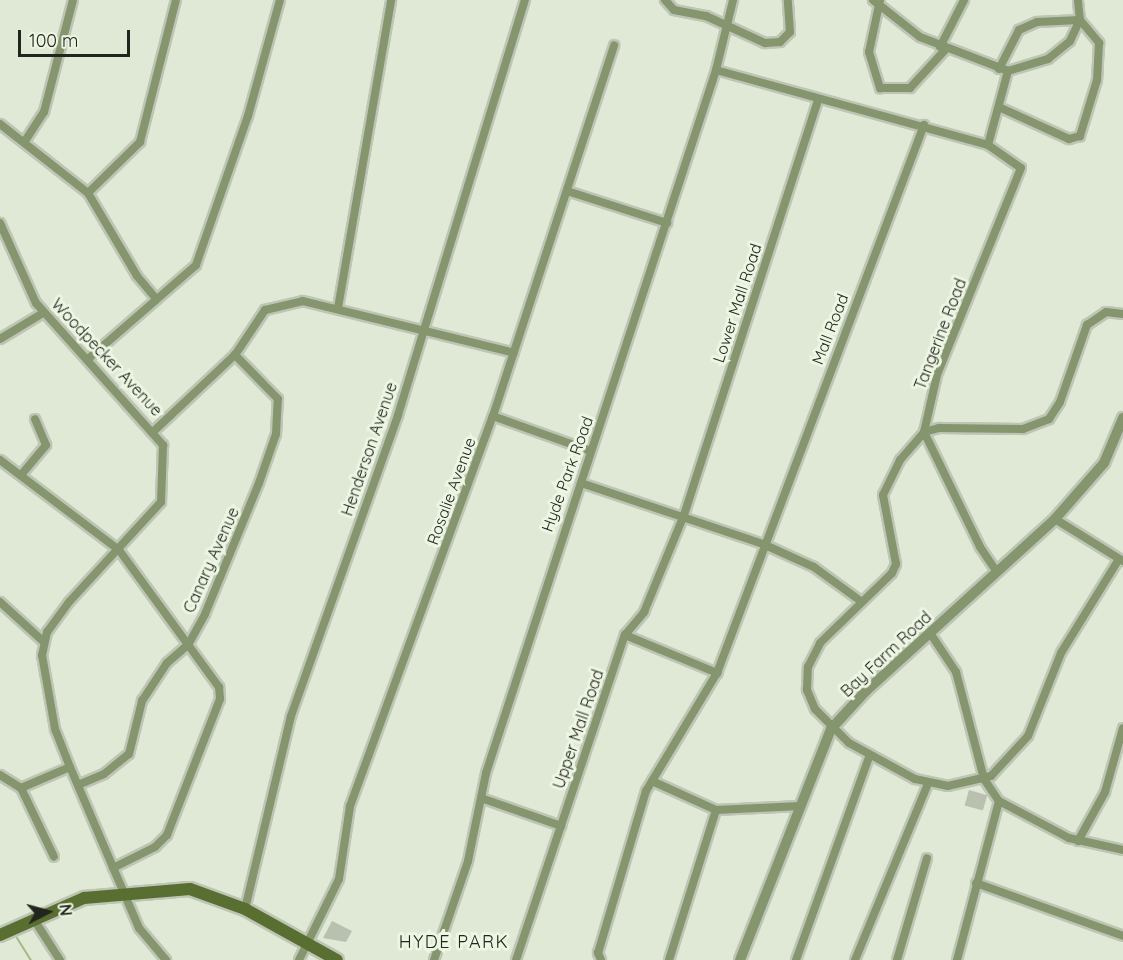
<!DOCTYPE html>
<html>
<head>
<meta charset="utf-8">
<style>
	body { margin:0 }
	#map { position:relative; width:1123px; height:960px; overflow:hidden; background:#e0e8d6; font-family:Quicksand,sans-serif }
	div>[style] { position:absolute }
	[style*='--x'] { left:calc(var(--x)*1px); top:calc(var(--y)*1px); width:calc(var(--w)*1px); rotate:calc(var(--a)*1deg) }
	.stream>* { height:2px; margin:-1px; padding:0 1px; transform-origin:1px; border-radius:1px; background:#a5ba86 }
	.building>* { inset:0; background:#b9c0af; transform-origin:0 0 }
	.roads { filter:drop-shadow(2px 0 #bec5b5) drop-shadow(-2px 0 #bec5b5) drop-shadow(0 2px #bec5b5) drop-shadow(0 -2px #bec5b5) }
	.minor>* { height:8px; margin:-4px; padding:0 4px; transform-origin:4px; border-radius:4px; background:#85956d }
	.tertiary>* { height:10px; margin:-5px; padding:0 5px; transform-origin:5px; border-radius:5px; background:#85956d }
	.secondary>* { height:12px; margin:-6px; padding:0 6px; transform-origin:6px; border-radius:6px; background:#596f31 }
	span { translate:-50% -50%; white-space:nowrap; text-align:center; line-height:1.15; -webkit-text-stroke:6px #edf5e3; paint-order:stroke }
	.street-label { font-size:16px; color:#22251e }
	.neighbourhood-label { font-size:18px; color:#22251e; letter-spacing:1.5px }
	.north { position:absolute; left:18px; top:882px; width:60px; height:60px; -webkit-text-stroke:4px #edf5e3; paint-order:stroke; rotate:84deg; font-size:16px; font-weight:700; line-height:24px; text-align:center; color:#22251e }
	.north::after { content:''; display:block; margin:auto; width:21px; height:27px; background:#22251e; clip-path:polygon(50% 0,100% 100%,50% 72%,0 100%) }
	.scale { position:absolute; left:18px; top:30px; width:112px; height:27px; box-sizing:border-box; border:3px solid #22251e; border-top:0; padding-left:8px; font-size:18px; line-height:21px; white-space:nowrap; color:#22251e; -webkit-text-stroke:4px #edf5e3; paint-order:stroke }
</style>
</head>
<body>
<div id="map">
	<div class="stream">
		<i style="--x:17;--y:938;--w:26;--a:58"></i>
	</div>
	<div class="building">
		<i style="left:969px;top:790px;width:19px;height:16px;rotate:16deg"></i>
		<i style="clip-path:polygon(332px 921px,352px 931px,346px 942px,323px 938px)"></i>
	</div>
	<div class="roads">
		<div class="minor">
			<i style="--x:665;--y:0;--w:13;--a:48"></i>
			<i style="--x:674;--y:10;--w:33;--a:11"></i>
			<i style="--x:706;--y:16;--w:65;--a:24.6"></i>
			<i style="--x:765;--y:43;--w:15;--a:-4"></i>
			<i style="--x:780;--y:42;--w:14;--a:-45"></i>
			<i style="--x:790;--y:32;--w:32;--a:-94"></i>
			<i style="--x:873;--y:0;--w:60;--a:38.2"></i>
			<i style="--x:920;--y:37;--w:94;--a:21.1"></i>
			<i style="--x:1008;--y:71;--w:42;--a:-16.7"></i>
			<i style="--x:1048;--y:59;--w:28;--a:-39"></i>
			<i style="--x:1070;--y:41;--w:23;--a:-65"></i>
			<i style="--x:1080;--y:20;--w:20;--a:-96"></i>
			<i style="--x:880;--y:0;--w:53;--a:101.9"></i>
			<i style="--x:869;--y:52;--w:38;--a:73"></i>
			<i style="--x:880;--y:88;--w:30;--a:0"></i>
			<i style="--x:910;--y:88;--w:53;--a:-47.3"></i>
			<i style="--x:940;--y:47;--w:53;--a:-62.9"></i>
			<i style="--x:999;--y:69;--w:44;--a:-62.9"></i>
			<i style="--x:1019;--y:30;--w:20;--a:-24"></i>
			<i style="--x:1037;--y:22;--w:43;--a:-2.7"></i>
			<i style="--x:1080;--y:20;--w:30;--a:50"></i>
			<i style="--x:1099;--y:43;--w:37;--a:93"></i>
			<i style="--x:1097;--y:80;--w:59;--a:106.9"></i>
			<i style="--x:1080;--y:136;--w:11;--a:165"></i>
			<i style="--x:1069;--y:139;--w:75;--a:-155.5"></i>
			<i style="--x:716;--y:70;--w:282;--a:15.4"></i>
			<i style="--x:988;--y:145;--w:40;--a:34.9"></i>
			<i style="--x:1021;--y:168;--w:223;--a:112.1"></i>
			<i style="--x:937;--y:375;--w:58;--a:102.8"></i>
			<i style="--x:924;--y:432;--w:128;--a:64"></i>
			<i style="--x:980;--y:547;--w:30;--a:56"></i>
			<i style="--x:0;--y:124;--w:112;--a:38.1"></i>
			<i style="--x:88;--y:193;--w:96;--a:59.4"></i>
			<i style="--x:137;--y:276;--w:30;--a:50"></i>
			<i style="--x:25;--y:141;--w:35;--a:-57"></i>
			<i style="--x:44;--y:112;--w:116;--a:-75.5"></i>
			<i style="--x:988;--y:145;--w:77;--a:-74.9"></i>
			<i style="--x:570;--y:192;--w:102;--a:17.7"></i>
			<i style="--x:88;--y:193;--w:73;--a:-44.4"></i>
			<i style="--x:140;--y:142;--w:146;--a:-75.8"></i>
			<i style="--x:0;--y:223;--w:88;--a:65.8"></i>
			<i style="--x:36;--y:303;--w:191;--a:48.2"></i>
			<i style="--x:163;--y:445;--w:57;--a:92"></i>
			<i style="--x:161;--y:502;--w:136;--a:132.6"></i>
			<i style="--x:69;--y:602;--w:37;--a:126"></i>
			<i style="--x:47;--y:632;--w:24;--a:102"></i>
			<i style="--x:42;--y:655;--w:75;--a:80"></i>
			<i style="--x:55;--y:729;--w:41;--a:68.5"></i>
			<i style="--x:70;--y:767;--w:175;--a:66.8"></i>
			<i style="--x:139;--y:928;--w:42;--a:49.8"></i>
			<i style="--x:338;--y:308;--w:313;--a:-80.2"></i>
			<i style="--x:0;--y:339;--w:50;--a:-31.2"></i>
			<i style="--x:88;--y:359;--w:143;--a:-41"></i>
			<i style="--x:196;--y:265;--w:158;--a:-70.8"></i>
			<i style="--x:248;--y:116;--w:120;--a:-74.6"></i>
			<i style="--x:493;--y:416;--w:104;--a:19.7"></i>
			<i style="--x:155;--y:430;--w:110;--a:-43.2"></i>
			<i style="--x:235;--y:355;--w:54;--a:-56.3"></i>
			<i style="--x:265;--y:310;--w:39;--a:-13"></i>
			<i style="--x:303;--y:301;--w:217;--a:13.8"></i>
			<i style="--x:0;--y:460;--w:149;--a:37.1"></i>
			<i style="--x:119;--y:550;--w:170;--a:53.9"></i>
			<i style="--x:219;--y:687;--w:12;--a:85"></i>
			<i style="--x:220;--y:699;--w:146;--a:111.3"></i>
			<i style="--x:167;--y:835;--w:17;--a:135"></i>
			<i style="--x:155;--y:847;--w:47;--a:153.4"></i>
			<i style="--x:21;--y:475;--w:39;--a:-50"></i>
			<i style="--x:46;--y:445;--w:28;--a:-113"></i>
			<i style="--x:581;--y:483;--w:192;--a:18.5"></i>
			<i style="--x:763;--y:544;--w:56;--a:24.3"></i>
			<i style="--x:814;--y:567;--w:59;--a:36.1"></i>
			<i style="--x:1055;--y:519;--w:80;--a:31.7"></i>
			<i style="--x:1119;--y:559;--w:110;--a:121.7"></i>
			<i style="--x:1061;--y:653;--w:89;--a:111.7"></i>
			<i style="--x:1028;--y:736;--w:54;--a:132.8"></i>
			<i style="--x:991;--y:776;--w:44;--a:166.9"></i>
			<i style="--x:948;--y:786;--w:34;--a:-168"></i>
			<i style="--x:915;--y:779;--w:75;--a:-151.4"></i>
			<i style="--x:849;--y:743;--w:48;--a:-135"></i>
			<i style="--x:815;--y:709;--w:21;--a:-113"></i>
			<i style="--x:807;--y:690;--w:23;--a:-88"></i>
			<i style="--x:808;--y:667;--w:27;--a:-63"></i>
			<i style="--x:820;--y:643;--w:100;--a:-44.2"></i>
			<i style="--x:892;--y:573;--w:10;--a:-66"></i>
			<i style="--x:896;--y:564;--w:70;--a:-100.7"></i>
			<i style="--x:883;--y:495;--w:39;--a:-64"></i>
			<i style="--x:900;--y:460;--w:37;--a:-49"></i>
			<i style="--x:924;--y:432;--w:16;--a:-15"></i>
			<i style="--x:939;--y:428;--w:84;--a:0.7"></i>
			<i style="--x:1023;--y:429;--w:28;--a:-21"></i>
			<i style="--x:1049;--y:419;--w:20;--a:-57"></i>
			<i style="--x:1060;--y:402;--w:82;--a:-70.7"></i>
			<i style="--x:1087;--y:325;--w:23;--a:-34"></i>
			<i style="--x:1106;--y:312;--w:17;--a:7"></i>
			<i style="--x:0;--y:602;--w:59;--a:42.3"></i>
			<i style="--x:930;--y:633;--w:47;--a:56.3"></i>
			<i style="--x:956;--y:672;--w:111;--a:75.3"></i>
			<i style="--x:984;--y:779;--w:27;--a:56"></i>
			<i style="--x:999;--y:801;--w:79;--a:27.9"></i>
			<i style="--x:1069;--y:838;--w:55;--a:12.5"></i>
			<i style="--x:625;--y:635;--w:100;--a:22.4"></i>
			<i style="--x:0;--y:775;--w:25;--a:32"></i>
			<i style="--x:652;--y:781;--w:70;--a:24.4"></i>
			<i style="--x:716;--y:810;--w:85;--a:-2.7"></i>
			<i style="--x:78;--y:785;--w:28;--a:-23"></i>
			<i style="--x:104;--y:774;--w:32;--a:-39"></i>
			<i style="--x:129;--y:754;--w:55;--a:-76.2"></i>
			<i style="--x:142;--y:701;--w:45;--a:-56.7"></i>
			<i style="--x:167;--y:663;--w:28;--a:-41"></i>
			<i style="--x:188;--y:645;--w:35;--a:-61"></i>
			<i style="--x:205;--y:614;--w:142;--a:-67.6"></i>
			<i style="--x:259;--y:483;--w:52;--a:-70.9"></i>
			<i style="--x:276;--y:434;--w:35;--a:-87"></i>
			<i style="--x:278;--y:399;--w:62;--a:-134.3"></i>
			<i style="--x:21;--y:788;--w:76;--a:64.4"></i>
			<i style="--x:21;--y:788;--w:53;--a:-23.2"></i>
			<i style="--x:481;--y:798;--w:85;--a:19.3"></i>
			<i style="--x:1078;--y:841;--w:56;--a:-61.1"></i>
			<i style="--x:1105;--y:792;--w:66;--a:-74.3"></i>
			<i style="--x:976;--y:883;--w:156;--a:19.8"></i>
			<i style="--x:245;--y:909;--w:198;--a:-76.6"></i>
			<i style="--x:291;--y:716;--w:319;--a:-70.4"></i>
			<i style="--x:398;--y:415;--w:434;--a:-73"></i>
			<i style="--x:33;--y:918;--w:50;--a:57.3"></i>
			<i style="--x:299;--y:960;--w:90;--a:-63.7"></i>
			<i style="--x:339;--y:879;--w:74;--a:-81.4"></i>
			<i style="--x:350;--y:806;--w:415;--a:-69.9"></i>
			<i style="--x:493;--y:416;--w:390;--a:-71.9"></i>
			<i style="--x:434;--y:960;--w:105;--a:-71"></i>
			<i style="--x:468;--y:861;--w:90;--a:-78.4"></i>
			<i style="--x:486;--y:773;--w:740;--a:-71.88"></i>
			<i style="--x:716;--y:70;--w:72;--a:-76.3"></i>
			<i style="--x:516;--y:960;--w:343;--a:-71.5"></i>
			<i style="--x:625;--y:635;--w:30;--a:-50"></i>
			<i style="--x:644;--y:612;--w:105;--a:-67.6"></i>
			<i style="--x:684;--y:515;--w:437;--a:-72.1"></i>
			<i style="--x:601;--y:960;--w:8;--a:-113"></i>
			<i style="--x:598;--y:953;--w:169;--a:-73.5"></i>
			<i style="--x:646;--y:791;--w:138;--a:-59"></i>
			<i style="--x:717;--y:673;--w:586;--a:-69.31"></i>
			<i style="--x:669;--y:960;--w:157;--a:-72.6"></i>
			<i style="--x:796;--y:960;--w:216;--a:-70.2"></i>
			<i style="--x:855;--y:960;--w:191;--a:-67.5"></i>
			<i style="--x:897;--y:960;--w:106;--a:-73.6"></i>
			<i style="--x:957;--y:960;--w:164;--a:-75.2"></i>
		</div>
		<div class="tertiary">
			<i style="--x:740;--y:960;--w:248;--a:-68.5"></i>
			<i style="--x:831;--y:729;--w:52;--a:-47.4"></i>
			<i style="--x:866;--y:691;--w:256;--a:-42.3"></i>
			<i style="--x:1055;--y:519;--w:74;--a:-48.8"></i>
			<i style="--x:1104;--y:463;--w:49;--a:-67.1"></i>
		</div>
		<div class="secondary">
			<i style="--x:0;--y:935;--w:92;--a:-23.8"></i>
			<i style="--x:84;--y:898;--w:106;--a:-4.9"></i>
			<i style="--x:190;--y:889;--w:59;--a:20"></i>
			<i style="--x:245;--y:909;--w:105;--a:29"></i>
		</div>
	</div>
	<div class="street-label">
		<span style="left:737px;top:303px;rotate:-72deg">Lower Mall Road</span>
		<span style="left:830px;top:329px;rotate:-69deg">Mall Road</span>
		<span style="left:940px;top:334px;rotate:-69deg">Tangerine Road</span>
		<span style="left:107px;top:357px;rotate:47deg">Woodpecker Avenue</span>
		<span style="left:369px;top:449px;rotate:-71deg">Henderson Avenue</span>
		<span style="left:567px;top:474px;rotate:-70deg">Hyde Park Road</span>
		<span style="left:451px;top:491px;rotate:-70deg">Rosalie Avenue</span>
		<span style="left:211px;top:560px;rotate:-66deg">Canary Avenue</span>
		<span style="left:886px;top:654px;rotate:-43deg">Bay Farm Road</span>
		<span style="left:578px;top:729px;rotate:-71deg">Upper Mall Road</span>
	</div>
	<div class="neighbourhood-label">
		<span style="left:454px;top:942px">HYDE PARK</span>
	</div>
	<div class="north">N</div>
	<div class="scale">100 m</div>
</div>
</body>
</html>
